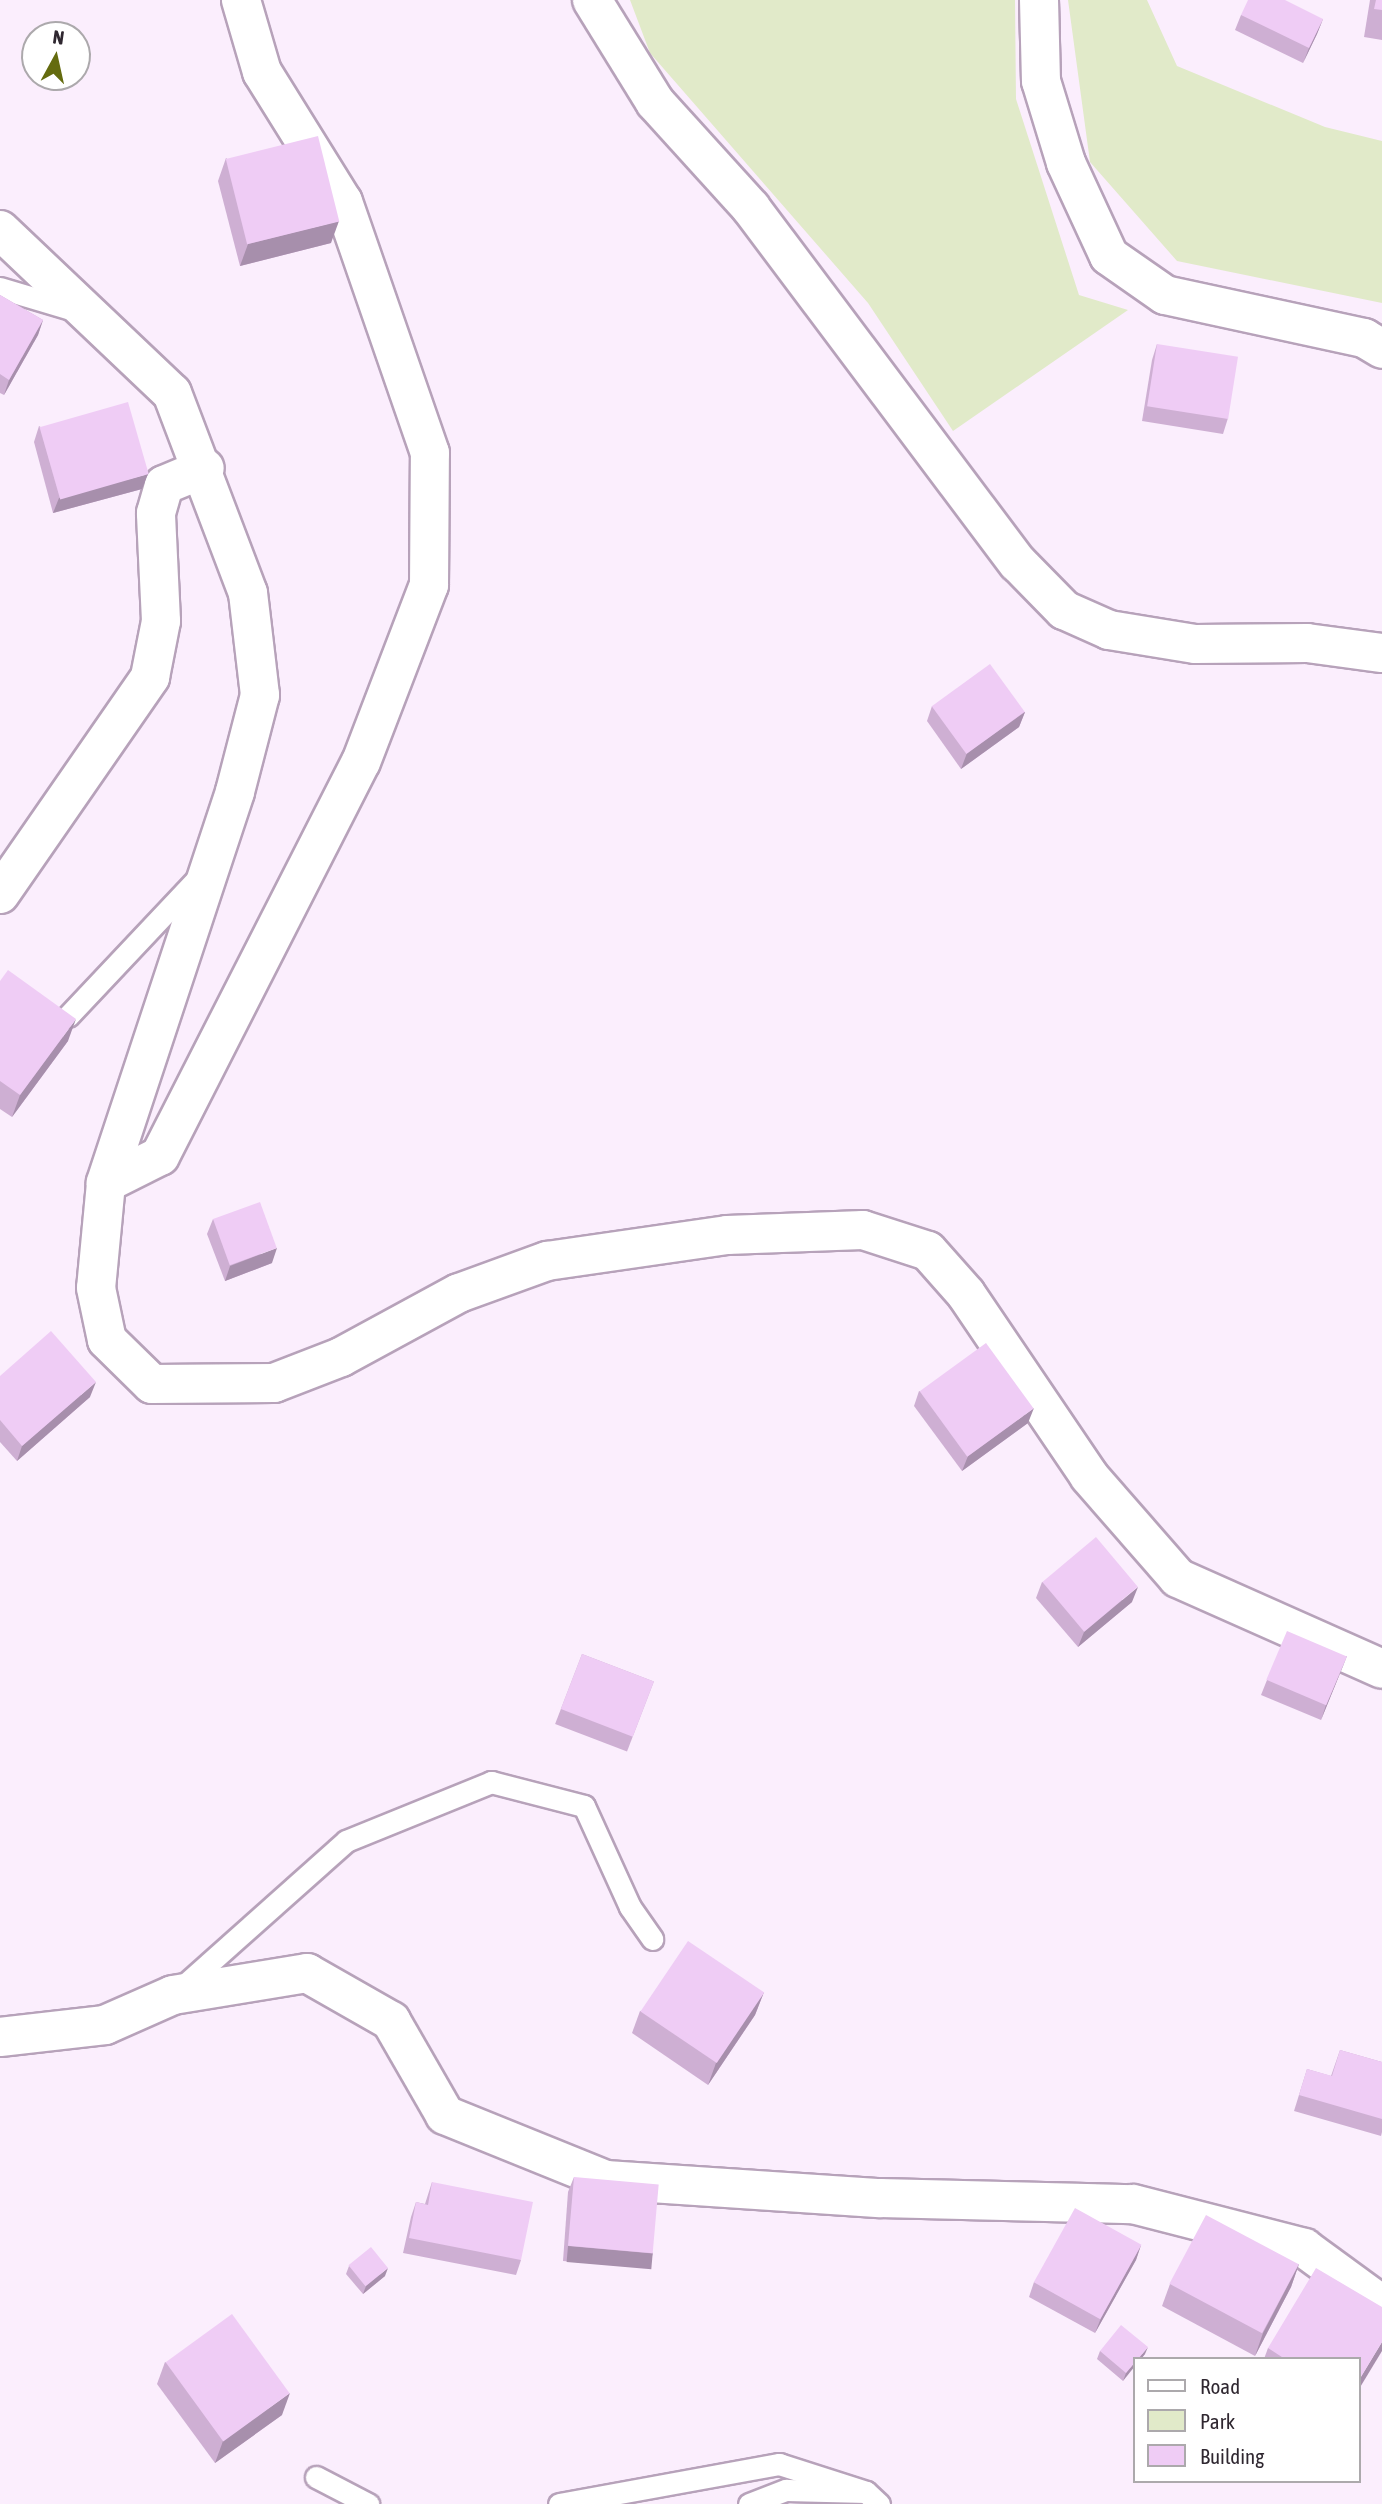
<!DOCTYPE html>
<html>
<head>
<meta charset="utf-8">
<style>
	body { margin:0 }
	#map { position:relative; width:1382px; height:2504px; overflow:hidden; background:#fbeefd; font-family:"Asap Condensed",sans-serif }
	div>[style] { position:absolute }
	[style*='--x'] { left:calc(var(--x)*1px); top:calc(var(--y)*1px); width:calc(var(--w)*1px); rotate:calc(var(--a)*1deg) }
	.green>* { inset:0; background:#e1eac9 }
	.roads { filter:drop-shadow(2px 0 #b7a2ba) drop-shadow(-2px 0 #b7a2ba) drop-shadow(0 2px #b7a2ba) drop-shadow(0 -2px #b7a2ba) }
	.lane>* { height:21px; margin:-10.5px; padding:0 10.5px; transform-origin:10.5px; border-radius:10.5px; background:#fff }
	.street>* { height:38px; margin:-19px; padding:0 19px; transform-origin:19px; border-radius:19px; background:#fff }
	.secondary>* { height:38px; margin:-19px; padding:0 19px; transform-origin:19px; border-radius:19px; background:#fff }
	.wall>* { inset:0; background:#ceafd3; transform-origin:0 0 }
	.shaded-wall>* { inset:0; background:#a78fac; transform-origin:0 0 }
	.building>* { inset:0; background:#efccf5; transform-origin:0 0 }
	span { translate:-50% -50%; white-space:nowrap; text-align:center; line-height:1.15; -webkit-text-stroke:5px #fff; paint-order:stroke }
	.legend { position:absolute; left:1133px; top:2357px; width:228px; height:126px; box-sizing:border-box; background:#fff; border:2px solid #aca9ac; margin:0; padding:9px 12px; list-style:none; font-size:21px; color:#2f2730 }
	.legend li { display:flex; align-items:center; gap:14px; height:35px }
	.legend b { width:35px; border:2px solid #aca9ac }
	.north { position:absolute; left:21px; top:21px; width:70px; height:70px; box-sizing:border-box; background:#fff; border:2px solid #aca9ac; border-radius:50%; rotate:8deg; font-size:19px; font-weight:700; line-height:28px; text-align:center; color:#2f2730 }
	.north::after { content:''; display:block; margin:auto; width:24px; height:32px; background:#646b0f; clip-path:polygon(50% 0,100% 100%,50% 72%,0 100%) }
</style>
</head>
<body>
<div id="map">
	<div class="green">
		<i style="clip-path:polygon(630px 0,1015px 0,1016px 99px,1079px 295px,1128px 310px,953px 431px,868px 303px,650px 53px)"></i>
		<i style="clip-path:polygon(1068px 0,1147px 0,1177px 66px,1325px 127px,1382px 141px,1382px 303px,1177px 261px,1090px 162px)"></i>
	</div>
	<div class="roads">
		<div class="lane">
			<i style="--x:0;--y:288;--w:77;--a:16.6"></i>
			<i style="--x:68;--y:1016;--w:192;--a:-46.7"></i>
			<i style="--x:180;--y:1989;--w:222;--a:-41.7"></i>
			<i style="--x:346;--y:1841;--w:157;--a:-22.1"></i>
			<i style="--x:491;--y:1782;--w:96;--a:14.5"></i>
			<i style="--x:584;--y:1806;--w:111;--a:65.5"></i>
			<i style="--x:630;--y:1907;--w:39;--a:55"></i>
			<i style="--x:316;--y:2477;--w:59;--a:27.4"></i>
			<i style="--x:559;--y:2504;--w:224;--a:-10.3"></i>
			<i style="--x:779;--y:2464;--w:91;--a:17.8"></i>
			<i style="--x:749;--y:2504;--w:40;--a:-21"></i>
			<i style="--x:786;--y:2490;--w:80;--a:1.4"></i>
			<i style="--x:866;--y:2492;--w:18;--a:43"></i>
		</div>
		<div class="street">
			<i style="--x:592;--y:0;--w:120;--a:58.3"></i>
			<i style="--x:655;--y:102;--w:143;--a:47.8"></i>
			<i style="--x:751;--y:208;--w:444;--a:53.1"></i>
			<i style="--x:1018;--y:563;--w:66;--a:45.6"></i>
			<i style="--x:1064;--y:610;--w:49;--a:24"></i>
			<i style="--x:1109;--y:630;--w:87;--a:9.2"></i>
			<i style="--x:1195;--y:644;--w:112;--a:-0.5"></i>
			<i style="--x:1307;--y:643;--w:76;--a:7.6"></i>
			<i style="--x:1039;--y:0;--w:81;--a:88.6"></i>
			<i style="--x:1041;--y:81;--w:86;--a:73"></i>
			<i style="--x:1066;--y:163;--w:102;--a:65.2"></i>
			<i style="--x:1109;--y:256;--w:68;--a:34.9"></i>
			<i style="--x:1165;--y:295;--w:204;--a:12.2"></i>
			<i style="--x:1364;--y:338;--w:21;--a:31"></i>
			<i style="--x:0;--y:894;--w:264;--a:-55.3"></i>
			<i style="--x:150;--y:677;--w:57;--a:-78.9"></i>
			<i style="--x:161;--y:621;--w:108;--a:-92.7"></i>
			<i style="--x:156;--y:513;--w:29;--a:-74"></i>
			<i style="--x:164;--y:485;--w:44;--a:-22.5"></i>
			<i style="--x:106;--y:1183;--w:60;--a:-26.6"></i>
			<i style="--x:160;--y:1156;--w:442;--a:-63"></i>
			<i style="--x:361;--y:762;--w:190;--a:-69"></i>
			<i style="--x:429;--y:585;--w:132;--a:-89.6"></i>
			<i style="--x:430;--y:453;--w:266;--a:-109.1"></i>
			<i style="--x:343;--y:202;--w:153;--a:-121.9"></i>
			<i style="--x:262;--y:72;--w:75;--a:-106.3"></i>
			<i style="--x:0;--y:2037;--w:106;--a:-6.5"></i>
			<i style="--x:105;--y:2025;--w:74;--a:-23.8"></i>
			<i style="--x:173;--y:1995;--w:136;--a:-9.3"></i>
			<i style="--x:307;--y:1973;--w:97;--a:29.7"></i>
			<i style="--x:391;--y:2021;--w:108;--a:60.1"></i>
			<i style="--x:445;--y:2115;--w:174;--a:22"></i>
			<i style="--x:606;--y:2180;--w:275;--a:3.8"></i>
			<i style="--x:880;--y:2198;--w:253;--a:1.4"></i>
			<i style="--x:1133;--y:2204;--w:177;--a:14.4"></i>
			<i style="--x:1304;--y:2248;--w:97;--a:36.2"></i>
		</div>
		<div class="secondary">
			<i style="--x:0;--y:230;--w:237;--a:43.5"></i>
			<i style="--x:172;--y:393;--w:214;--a:69.2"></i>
			<i style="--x:248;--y:593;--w:103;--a:83.3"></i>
			<i style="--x:260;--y:695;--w:100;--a:104.5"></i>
			<i style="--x:235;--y:792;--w:412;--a:108.3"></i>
			<i style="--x:106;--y:1183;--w:105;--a:95.4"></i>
			<i style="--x:96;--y:1288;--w:53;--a:78.1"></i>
			<i style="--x:107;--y:1340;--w:63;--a:44.4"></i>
			<i style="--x:152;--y:1384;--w:122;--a:-0.5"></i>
			<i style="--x:274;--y:1383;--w:72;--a:-21.2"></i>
			<i style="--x:341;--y:1357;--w:134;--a:-28.5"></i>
			<i style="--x:459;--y:1293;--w:94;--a:-20"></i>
			<i style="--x:547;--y:1261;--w:182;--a:-8.2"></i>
			<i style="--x:727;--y:1235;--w:136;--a:-2.1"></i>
			<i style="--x:863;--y:1230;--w:68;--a:17.9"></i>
			<i style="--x:928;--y:1251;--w:57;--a:48.5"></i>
			<i style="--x:966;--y:1294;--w:220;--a:55.9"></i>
			<i style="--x:1089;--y:1476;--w:135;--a:48.9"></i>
			<i style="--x:1178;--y:1578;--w:223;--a:24"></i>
		</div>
	</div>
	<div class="wall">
		<i style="clip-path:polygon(1370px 0,1382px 0,1382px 40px,1364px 37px)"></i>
		<i style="clip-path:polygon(1241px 15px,1323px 19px,1317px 34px,1303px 63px,1235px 30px)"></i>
		<i style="clip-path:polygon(226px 158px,331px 243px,240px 266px,218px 181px)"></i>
		<i style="clip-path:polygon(0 295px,43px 320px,38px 335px,4px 395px,0 393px)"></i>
		<i style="clip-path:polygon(1157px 344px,1228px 418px,1223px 434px,1142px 421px,1152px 360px)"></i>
		<i style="clip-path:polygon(39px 426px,142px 489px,53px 513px,34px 442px)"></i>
		<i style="clip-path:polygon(932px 706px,1025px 712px,1019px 727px,961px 769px,927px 721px)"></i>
		<i style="clip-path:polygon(0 981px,68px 1041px,12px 1117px,0 1109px)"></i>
		<i style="clip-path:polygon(213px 1219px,272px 1263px,225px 1281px,207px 1234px)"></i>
		<i style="clip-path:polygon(0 1376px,90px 1397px,17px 1461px,0 1442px)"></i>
		<i style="clip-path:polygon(919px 1391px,1028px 1423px,962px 1471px,914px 1406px)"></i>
		<i style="clip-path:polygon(1042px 1582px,1132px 1602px,1078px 1647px,1036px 1598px)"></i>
		<i style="left:582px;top:1654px;width:77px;height:75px;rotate:21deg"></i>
		<i style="clip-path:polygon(1347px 1656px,1321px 1720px,1261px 1695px,1267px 1680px)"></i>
		<i style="clip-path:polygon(764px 1992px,755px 2015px,708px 2085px,632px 2033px,640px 2011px)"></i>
		<i style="clip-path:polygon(1340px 2050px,1382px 2062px,1382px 2132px,1381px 2136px,1294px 2111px,1307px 2069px,1331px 2076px)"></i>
		<i style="clip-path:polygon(574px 2177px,653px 2253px,648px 2268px,563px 2261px,568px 2192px)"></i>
		<i style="clip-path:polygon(432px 2182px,521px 2260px,516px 2275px,403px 2253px,411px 2217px,416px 2202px,425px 2204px)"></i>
		<i style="clip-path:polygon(1141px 2245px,1136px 2260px,1095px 2333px,1029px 2297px,1034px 2282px)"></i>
		<i style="clip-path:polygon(1299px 2264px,1291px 2287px,1255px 2356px,1162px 2306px,1170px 2284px)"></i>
		<i style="clip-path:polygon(349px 2266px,385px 2276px,363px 2294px,346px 2274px)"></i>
		<i style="clip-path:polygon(1268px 2348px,1359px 2359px,1264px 2359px)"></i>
		<i style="clip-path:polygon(1100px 2351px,1145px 2354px,1141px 2359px,1135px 2359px,1123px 2381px,1097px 2359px)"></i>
		<i style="clip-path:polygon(165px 2362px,282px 2415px,215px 2463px,157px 2384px)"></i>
	</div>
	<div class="shaded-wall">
		<i style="clip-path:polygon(1323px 19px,1317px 34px,1303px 63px,1309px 48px)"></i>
		<i style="clip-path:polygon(339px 221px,331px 243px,240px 266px,248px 244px)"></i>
		<i style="clip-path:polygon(43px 320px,38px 335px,4px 395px,9px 380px)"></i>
		<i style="clip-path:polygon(148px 474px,142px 489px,53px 513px,59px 498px)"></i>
		<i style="clip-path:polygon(1025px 712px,1019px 727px,961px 769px,967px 753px)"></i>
		<i style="clip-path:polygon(76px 1019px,68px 1041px,12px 1117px,20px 1095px)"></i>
		<i style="clip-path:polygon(277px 1248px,272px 1263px,225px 1281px,230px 1266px)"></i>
		<i style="clip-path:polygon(96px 1382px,90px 1397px,17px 1461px,22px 1446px)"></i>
		<i style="clip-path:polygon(1034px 1408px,1028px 1423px,962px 1471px,968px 1456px)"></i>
		<i style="clip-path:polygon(1138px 1587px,1132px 1602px,1078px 1647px,1084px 1632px)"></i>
		<i style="clip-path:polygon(1347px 1656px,1341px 1671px,1321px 1720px,1326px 1705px)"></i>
		<i style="clip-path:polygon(764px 1992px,755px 2015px,708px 2085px,716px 2063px)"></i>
		<i style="clip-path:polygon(1141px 2245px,1136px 2260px,1095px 2333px,1101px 2318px)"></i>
		<i style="left:568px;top:2246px;width:85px;height:16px;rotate:5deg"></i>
		<i style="clip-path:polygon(1299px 2264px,1291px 2287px,1255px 2356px,1263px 2333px)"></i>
		<i style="clip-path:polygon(388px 2268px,385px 2276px,363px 2294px,366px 2286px)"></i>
		<i style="clip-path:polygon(1382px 2342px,1382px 2351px,1359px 2389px,1359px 2380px)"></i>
		<i style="clip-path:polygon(1148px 2347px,1145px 2354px,1141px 2359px,1138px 2359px)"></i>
		<i style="clip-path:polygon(1135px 2362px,1135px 2366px,1123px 2381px,1126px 2373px)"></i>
		<i style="clip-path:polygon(290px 2393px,282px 2415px,215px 2463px,223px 2441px)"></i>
	</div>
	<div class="building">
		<i style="clip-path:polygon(1248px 0,1285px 0,1323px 19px,1309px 48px,1241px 15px)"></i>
		<i style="clip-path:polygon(1376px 0,1382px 0,1382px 10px,1374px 9px)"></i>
		<i style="left:318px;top:136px;width:88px;height:95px;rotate:76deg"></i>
		<i style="clip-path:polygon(0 295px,43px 320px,9px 380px,0 374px)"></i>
		<i style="left:1157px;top:344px;width:82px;height:63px;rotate:9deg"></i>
		<i style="left:128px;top:402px;width:75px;height:92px;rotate:74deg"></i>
		<i style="left:990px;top:664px;width:59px;height:72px;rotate:54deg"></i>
		<i style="clip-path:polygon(8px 970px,76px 1019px,20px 1095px,0 1081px,0 981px)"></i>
		<i style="left:260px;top:1202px;width:49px;height:50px;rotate:70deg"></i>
		<i style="clip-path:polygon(51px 1331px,96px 1382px,22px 1446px,0 1420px,0 1376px)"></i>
		<i style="left:986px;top:1343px;width:81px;height:82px;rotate:54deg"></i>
		<i style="left:1096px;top:1537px;width:65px;height:70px;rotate:50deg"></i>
		<i style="left:1287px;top:1631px;width:65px;height:53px;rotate:23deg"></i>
		<i style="left:582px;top:1654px;width:77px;height:59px;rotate:21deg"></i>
		<i style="left:688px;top:1941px;width:92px;height:85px;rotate:34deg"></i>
		<i style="clip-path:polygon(1340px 2050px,1382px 2062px,1382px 2119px,1299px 2095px,1307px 2069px,1332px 2076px)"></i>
		<i style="left:574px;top:2177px;width:85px;height:69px;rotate:5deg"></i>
		<i style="clip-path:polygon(432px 2182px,533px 2202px,521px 2260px,409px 2238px,416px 2202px,428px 2205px)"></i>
		<i style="left:1075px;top:2208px;width:76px;height:85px;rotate:29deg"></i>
		<i style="left:1206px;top:2215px;width:105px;height:78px;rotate:28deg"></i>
		<i style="left:371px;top:2247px;width:27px;height:29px;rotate:51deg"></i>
		<i style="clip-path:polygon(1316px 2268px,1382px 2307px,1382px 2342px,1359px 2380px,1359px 2359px,1285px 2359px,1268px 2348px)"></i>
		<i style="left:232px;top:2314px;width:98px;height:82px;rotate:54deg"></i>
		<i style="clip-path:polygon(1121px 2325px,1148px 2347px,1138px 2359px,1135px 2359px,1135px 2362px,1126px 2373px,1100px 2351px)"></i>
	</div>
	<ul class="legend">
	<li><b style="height:9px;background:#fff"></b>Road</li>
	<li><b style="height:19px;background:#e1eac9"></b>Park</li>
	<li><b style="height:19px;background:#efccf5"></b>Building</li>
	</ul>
	<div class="north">N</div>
</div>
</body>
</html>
